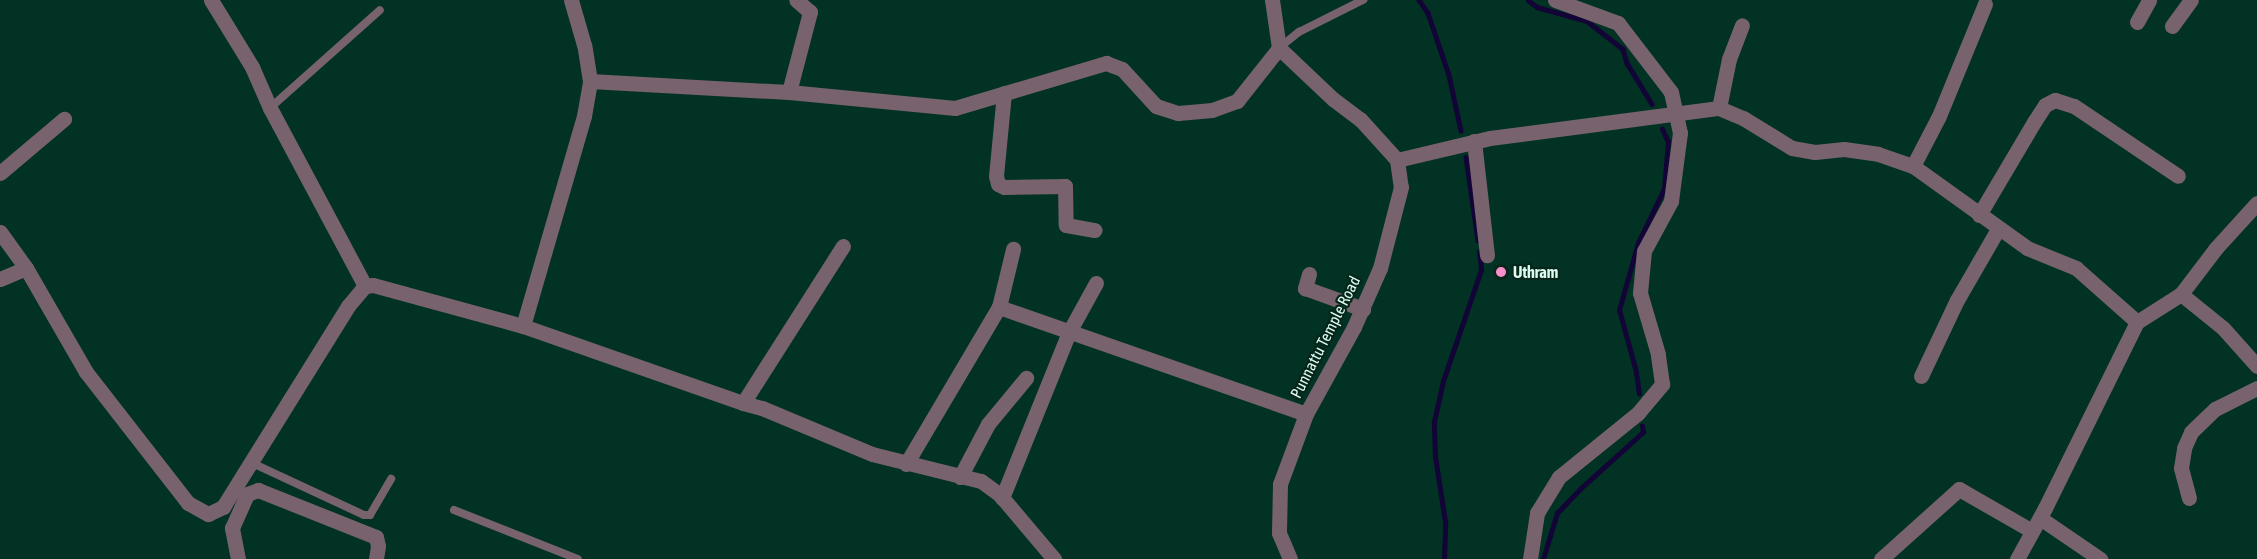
<!DOCTYPE html>
<html>
<head>
<meta charset="utf-8">
<style>
	body { margin:0 }
	#map { position:relative; width:2257px; height:559px; overflow:hidden; background:#013223; font-family:"Asap Condensed",sans-serif }
	div>[style] { position:absolute }
	[style*='--x'] { left:calc(var(--x)*1px); top:calc(var(--y)*1px); width:calc(var(--w)*1px); rotate:calc(var(--a)*1deg) }
	.stream>* { height:4.5px; margin:-2.25px; padding:0 2.25px; transform-origin:2.25px; border-radius:2.25px; background:#120436 }
	.service>* { height:8px; margin:-4px; padding:0 4px; transform-origin:4px; border-radius:4px; background:#77626d }
	.minor>* { height:15px; margin:-7.5px; padding:0 7.5px; transform-origin:7.5px; border-radius:7.5px; background:#77626d }
	.dots>* { width:16px; height:16px; translate:-50% -50%; box-sizing:border-box; border:3px solid #06261c; border-radius:50% }
	span { translate:-50% -50%; white-space:nowrap; text-align:center; line-height:1.15; -webkit-text-stroke:4.5px #06261c; paint-order:stroke }
	.poi-label { font-size:16px; color:#dcfaed; font-weight:700 }
	.left { translate:0 -50%; text-align:left }
	.street-label { font-size:16px; color:#dcfaed }
</style>
</head>
<body>
<div id="map">
	<div class="stream">
		<i style="--x:1419;--y:0;--w:16;--a:55"></i>
		<i style="--x:1428;--y:13;--w:65;--a:71.3"></i>
		<i style="--x:1449;--y:75;--w:57;--a:77.9"></i>
		<i style="--x:1528;--y:0;--w:11;--a:38"></i>
		<i style="--x:1537;--y:7;--w:52;--a:15.6"></i>
		<i style="--x:1587;--y:21;--w:46;--a:37.9"></i>
		<i style="--x:1623;--y:49;--w:15;--a:74"></i>
		<i style="--x:1627;--y:63;--w:48;--a:58.6"></i>
		<i style="--x:1466;--y:157;--w:84;--a:81.8"></i>
		<i style="--x:1639;--y:394;--w:22;--a:-98"></i>
		<i style="--x:1636;--y:372;--w:64;--a:-105.3"></i>
		<i style="--x:1619;--y:310;--w:70;--a:-74.2"></i>
		<i style="--x:1638;--y:243;--w:60;--a:-64.3"></i>
		<i style="--x:1664;--y:189;--w:47;--a:-85.1"></i>
		<i style="--x:1668;--y:142;--w:14;--a:-115"></i>
		<i style="--x:1444;--y:559;--w:37;--a:-88"></i>
		<i style="--x:1445;--y:522;--w:66;--a:-98.7"></i>
		<i style="--x:1435;--y:457;--w:35;--a:-92"></i>
		<i style="--x:1434;--y:422;--w:42;--a:-77.6"></i>
		<i style="--x:1443;--y:381;--w:117;--a:-71.1"></i>
		<i style="--x:1481;--y:270;--w:18;--a:-96"></i>
		<i style="--x:1543;--y:559;--w:48;--a:-73.1"></i>
		<i style="--x:1557;--y:513;--w:33;--a:-46"></i>
		<i style="--x:1580;--y:489;--w:85;--a:-42.1"></i>
		<i style="--x:1643;--y:432;--w:6;--a:-99"></i>
	</div>
	<div class="service">
		<i style="--x:1279;--y:48;--w:26;--a:-39"></i>
		<i style="--x:1299;--y:32;--w:72;--a:-26.6"></i>
		<i style="--x:270;--y:108;--w:147;--a:-41.7"></i>
		<i style="--x:252;--y:463;--w:123;--a:24.9"></i>
		<i style="--x:364;--y:515;--w:6;--a:0"></i>
		<i style="--x:370;--y:515;--w:42;--a:-59.7"></i>
		<i style="--x:454;--y:510;--w:133;--a:21.6"></i>
	</div>
	<div class="minor">
		<i style="--x:211;--y:0;--w:79;--a:58.5"></i>
		<i style="--x:252;--y:67;--w:45;--a:66.3"></i>
		<i style="--x:270;--y:108;--w:202;--a:61.9"></i>
		<i style="--x:1272;--y:0;--w:49;--a:81.7"></i>
		<i style="--x:1279;--y:48;--w:74;--a:43.4"></i>
		<i style="--x:1333;--y:99;--w:34;--a:37"></i>
		<i style="--x:1360;--y:119;--w:55;--a:47.9"></i>
		<i style="--x:1397;--y:160;--w:27;--a:82"></i>
		<i style="--x:1401;--y:187;--w:84;--a:104.5"></i>
		<i style="--x:1380;--y:268;--w:64;--a:113.8"></i>
		<i style="--x:1354;--y:327;--w:99;--a:118.9"></i>
		<i style="--x:1306;--y:414;--w:75;--a:110.4"></i>
		<i style="--x:1280;--y:484;--w:49;--a:91.2"></i>
		<i style="--x:1279;--y:533;--w:28;--a:67"></i>
		<i style="--x:2137;--y:22;--w:25;--a:-61"></i>
		<i style="--x:2172;--y:26;--w:32;--a:-54"></i>
		<i style="--x:590;--y:81;--w:199;--a:3.2"></i>
		<i style="--x:789;--y:92;--w:167;--a:5.5"></i>
		<i style="--x:955;--y:108;--w:158;--a:-16.6"></i>
		<i style="--x:1106;--y:63;--w:17;--a:21"></i>
		<i style="--x:1122;--y:69;--w:50;--a:47.4"></i>
		<i style="--x:1156;--y:106;--w:23;--a:18"></i>
		<i style="--x:1178;--y:113;--w:34;--a:-5"></i>
		<i style="--x:1212;--y:110;--w:27;--a:-20"></i>
		<i style="--x:1237;--y:101;--w:68;--a:-51.6"></i>
		<i style="--x:789;--y:92;--w:83;--a:-75.3"></i>
		<i style="--x:810;--y:12;--w:18;--a:-139"></i>
		<i style="--x:1004;--y:93;--w:83;--a:95.5"></i>
		<i style="--x:996;--y:176;--w:8;--a:76"></i>
		<i style="--x:998;--y:184;--w:7;--a:27"></i>
		<i style="--x:1004;--y:187;--w:61;--a:-0.9"></i>
		<i style="--x:1065;--y:186;--w:39;--a:89"></i>
		<i style="--x:1066;--y:225;--w:29;--a:10"></i>
		<i style="--x:1719;--y:108;--w:50;--a:-78.5"></i>
		<i style="--x:1729;--y:59;--w:36;--a:-69"></i>
		<i style="--x:1474;--y:141;--w:115;--a:83.5"></i>
		<i style="--x:1397;--y:160;--w:96;--a:-13.3"></i>
		<i style="--x:1490;--y:138;--w:231;--a:-7.5"></i>
		<i style="--x:1719;--y:108;--w:26;--a:23"></i>
		<i style="--x:1743;--y:118;--w:57;--a:31.5"></i>
		<i style="--x:1792;--y:148;--w:23;--a:10"></i>
		<i style="--x:1815;--y:152;--w:29;--a:-6"></i>
		<i style="--x:1844;--y:149;--w:34;--a:8"></i>
		<i style="--x:1878;--y:154;--w:37;--a:19"></i>
		<i style="--x:1913;--y:166;--w:140;--a:35.7"></i>
		<i style="--x:2027;--y:248;--w:53;--a:22.2"></i>
		<i style="--x:2076;--y:268;--w:81;--a:41.5"></i>
		<i style="--x:2137;--y:322;--w:52;--a:-32.5"></i>
		<i style="--x:2181;--y:294;--w:58;--a:-52.7"></i>
		<i style="--x:2216;--y:248;--w:61;--a:-47.7"></i>
		<i style="--x:1913;--y:166;--w:56;--a:-62.5"></i>
		<i style="--x:1939;--y:116;--w:121;--a:-67.7"></i>
		<i style="--x:0;--y:173;--w:84;--a:-40.2"></i>
		<i style="--x:1979;--y:215;--w:108;--a:-59.4"></i>
		<i style="--x:2034;--y:122;--w:20;--a:-57"></i>
		<i style="--x:2045;--y:105;--w:11;--a:-27"></i>
		<i style="--x:2055;--y:100;--w:20;--a:18"></i>
		<i style="--x:2074;--y:106;--w:125;--a:33.9"></i>
		<i style="--x:0;--y:232;--w:44;--a:54.2"></i>
		<i style="--x:26;--y:268;--w:120;--a:60"></i>
		<i style="--x:86;--y:372;--w:166;--a:52.1"></i>
		<i style="--x:188;--y:503;--w:23;--a:29"></i>
		<i style="--x:208;--y:514;--w:17;--a:-25"></i>
		<i style="--x:223;--y:507;--w:237;--a:-58.1"></i>
		<i style="--x:348;--y:306;--w:26;--a:-50"></i>
		<i style="--x:365;--y:286;--w:8;--a:-7"></i>
		<i style="--x:373;--y:285;--w:156;--a:15.3"></i>
		<i style="--x:523;--y:326;--w:233;--a:19.3"></i>
		<i style="--x:743;--y:403;--w:20;--a:15"></i>
		<i style="--x:762;--y:408;--w:119;--a:22.7"></i>
		<i style="--x:872;--y:454;--w:112;--a:13.9"></i>
		<i style="--x:981;--y:481;--w:24;--a:36"></i>
		<i style="--x:1000;--y:495;--w:84;--a:49.8"></i>
		<i style="--x:1309;--y:274;--w:15;--a:106"></i>
		<i style="--x:1305;--y:288;--w:62;--a:19.9"></i>
		<i style="--x:0;--y:279;--w:28;--a:-23"></i>
		<i style="--x:2181;--y:294;--w:54;--a:39"></i>
		<i style="--x:2223;--y:328;--w:51;--a:48.2"></i>
		<i style="--x:999;--y:307;--w:325;--a:19.2"></i>
		<i style="--x:523;--y:326;--w:219;--a:-73.8"></i>
		<i style="--x:584;--y:116;--w:36;--a:-80"></i>
		<i style="--x:590;--y:81;--w:36;--a:-99"></i>
		<i style="--x:584;--y:45;--w:47;--a:-106.1"></i>
		<i style="--x:1921;--y:376;--w:84;--a:-64.7"></i>
		<i style="--x:1957;--y:300;--w:82;--a:-60"></i>
		<i style="--x:743;--y:403;--w:186;--a:-57.5"></i>
		<i style="--x:906;--y:464;--w:182;--a:-59.4"></i>
		<i style="--x:999;--y:307;--w:60;--a:-76.4"></i>
		<i style="--x:960;--y:477;--w:60;--a:-62.2"></i>
		<i style="--x:988;--y:424;--w:60;--a:-50.4"></i>
		<i style="--x:1002;--y:498;--w:179;--a:-68"></i>
		<i style="--x:1069;--y:332;--w:56;--a:-61.1"></i>
		<i style="--x:2189;--y:498;--w:31;--a:-105"></i>
		<i style="--x:2181;--y:468;--w:20;--a:-81"></i>
		<i style="--x:2184;--y:448;--w:17;--a:-66"></i>
		<i style="--x:2191;--y:432;--w:33;--a:-44"></i>
		<i style="--x:2215;--y:409;--w:47;--a:-26.6"></i>
		<i style="--x:2040;--y:518;--w:73;--a:34.3"></i>
		<i style="--x:238;--y:559;--w:32;--a:-101"></i>
		<i style="--x:232;--y:528;--w:37;--a:-66"></i>
		<i style="--x:247;--y:494;--w:12;--a:-20"></i>
		<i style="--x:258;--y:490;--w:127;--a:21.7"></i>
		<i style="--x:376;--y:537;--w:9;--a:77"></i>
		<i style="--x:378;--y:546;--w:13;--a:99"></i>
		<i style="--x:1530;--y:559;--w:47;--a:-81.3"></i>
		<i style="--x:1537;--y:513;--w:42;--a:-58.6"></i>
		<i style="--x:1559;--y:477;--w:102;--a:-39"></i>
		<i style="--x:1638;--y:413;--w:38;--a:-50"></i>
		<i style="--x:1662;--y:384;--w:30;--a:-98"></i>
		<i style="--x:1658;--y:354;--w:64;--a:-106.4"></i>
		<i style="--x:1640;--y:293;--w:42;--a:-84.6"></i>
		<i style="--x:1644;--y:251;--w:57;--a:-61.6"></i>
		<i style="--x:1671;--y:201;--w:69;--a:-82.5"></i>
		<i style="--x:1680;--y:133;--w:42;--a:-102.4"></i>
		<i style="--x:1671;--y:92;--w:87;--a:-127.5"></i>
		<i style="--x:1618;--y:23;--w:67;--a:-159.9"></i>
		<i style="--x:1881;--y:559;--w:105;--a:-41.9"></i>
		<i style="--x:1959;--y:489;--w:84;--a:29.9"></i>
		<i style="--x:2017;--y:559;--w:58;--a:-61.2"></i>
		<i style="--x:2045;--y:508;--w:208;--a:-63.7"></i>
	</div>
	<div class="dots">
		<i style="left:1501px;top:272px;background:#f98fca"></i>
	</div>
	<div class="poi-label">
		<span class="left" style="left:1513px;top:272px">Uthram</span>
	</div>
	<div class="street-label">
		<span style="left:1325px;top:337px;rotate:-63deg">Punnattu Temple Road</span>
	</div>
</div>
</body>
</html>
